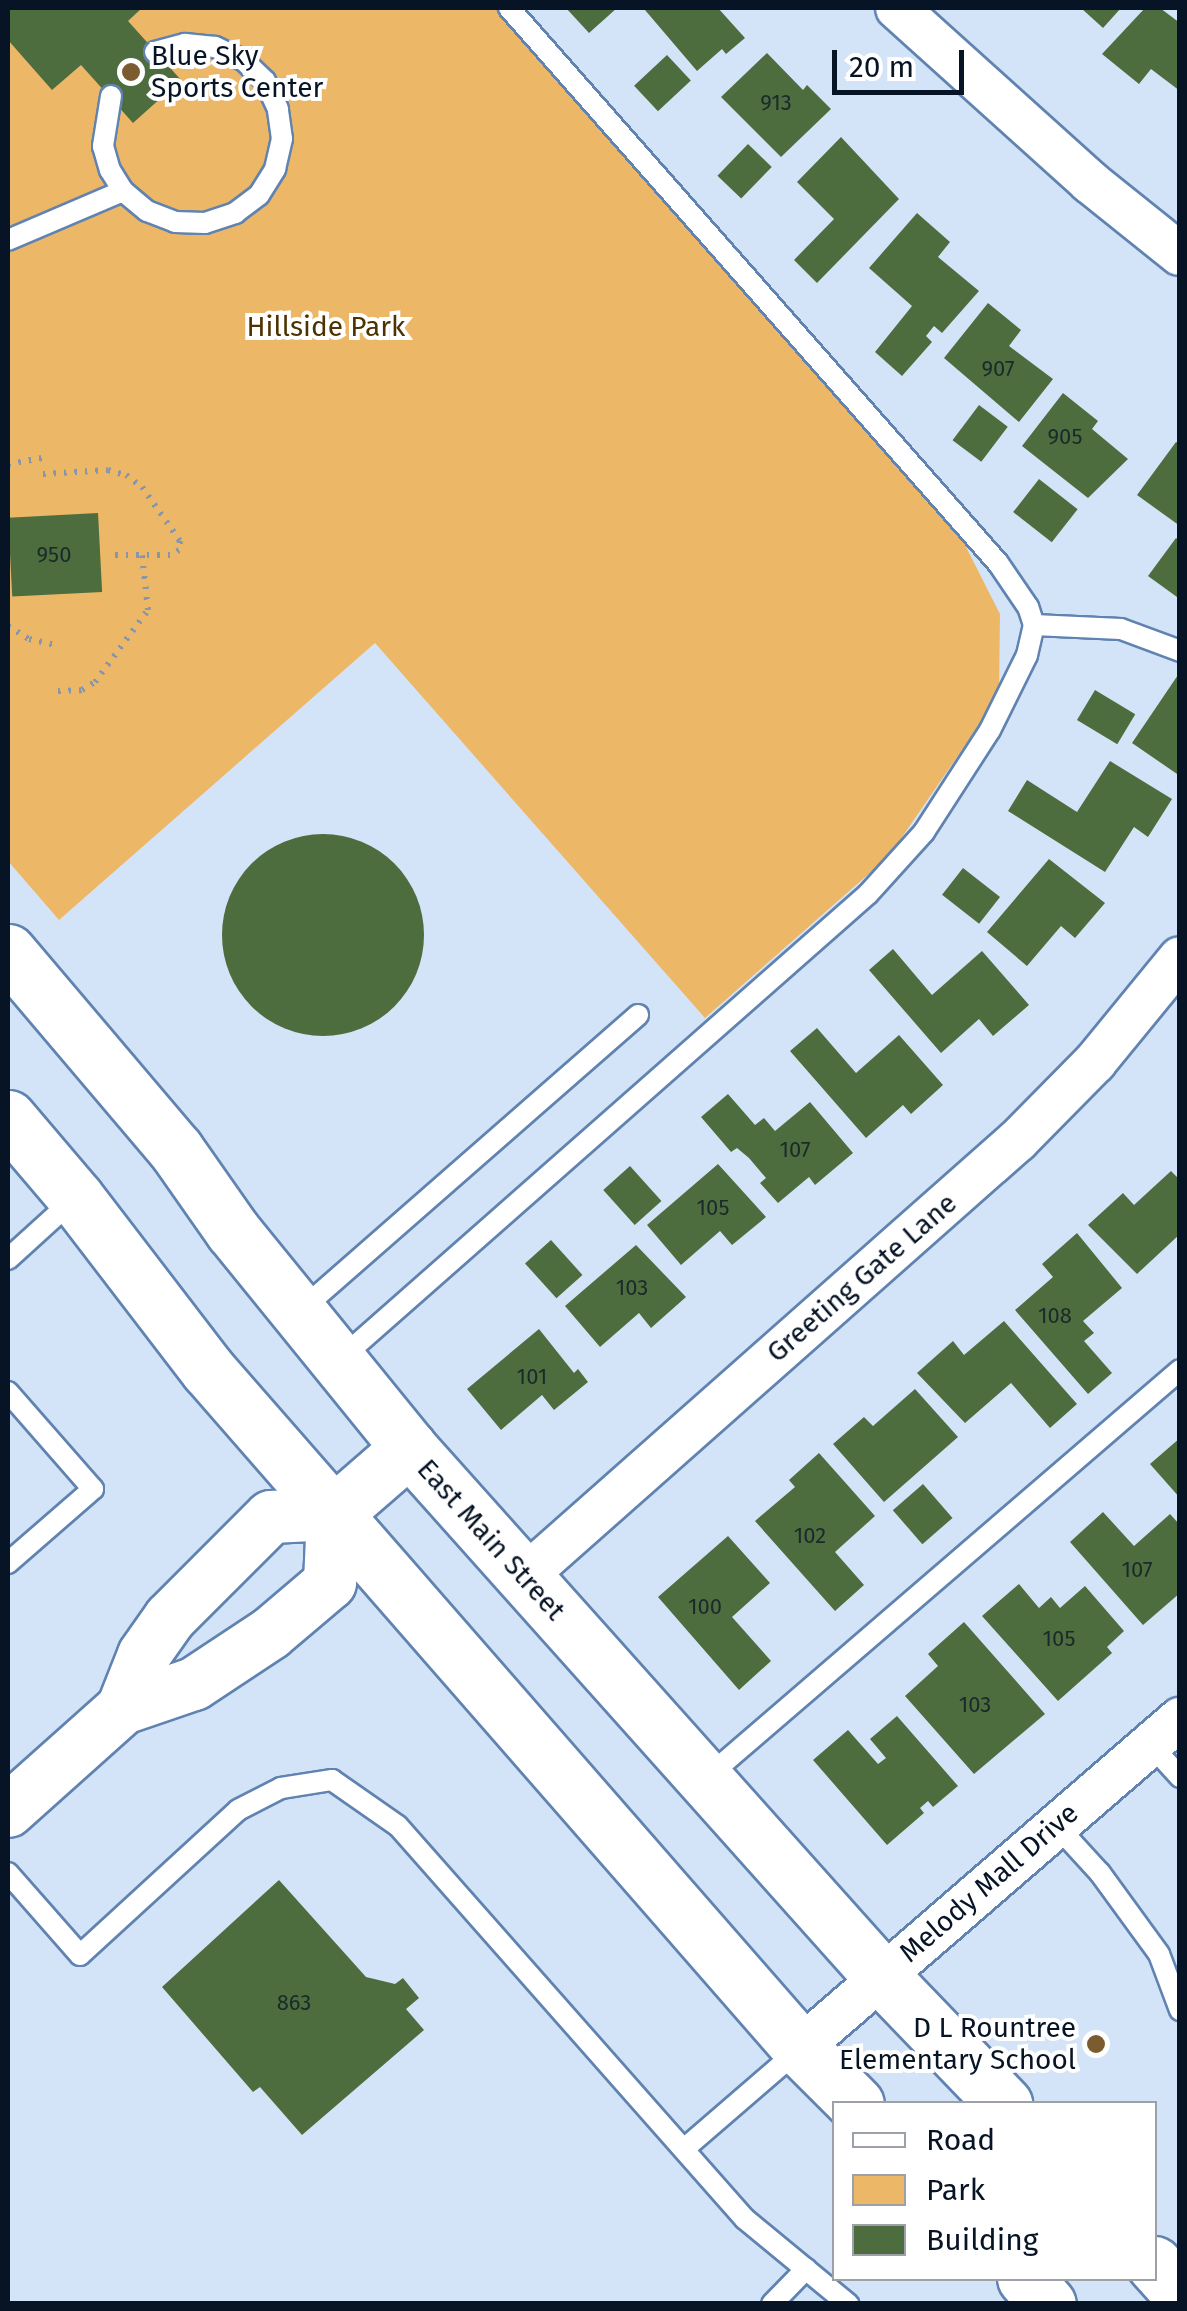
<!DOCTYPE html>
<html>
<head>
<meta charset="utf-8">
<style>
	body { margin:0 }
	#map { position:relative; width:1187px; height:2311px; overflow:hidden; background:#d4e4f8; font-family:"Fira Sans",sans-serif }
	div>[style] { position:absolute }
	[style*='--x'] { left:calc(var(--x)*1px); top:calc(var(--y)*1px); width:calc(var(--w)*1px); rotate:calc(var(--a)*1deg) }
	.green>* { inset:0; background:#edb768 }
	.building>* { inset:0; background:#4e6d3e; transform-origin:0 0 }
	.round { border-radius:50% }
	.path>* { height:6px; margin-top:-3px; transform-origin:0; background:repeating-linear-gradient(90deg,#8796a9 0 2.5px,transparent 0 10.5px) }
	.roads { filter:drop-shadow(2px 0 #6083b1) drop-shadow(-2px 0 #6083b1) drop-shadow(0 2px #6083b1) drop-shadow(0 -2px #6083b1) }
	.service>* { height:20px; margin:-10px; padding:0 10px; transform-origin:10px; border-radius:10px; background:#fff }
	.minor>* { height:42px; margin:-21px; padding:0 21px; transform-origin:21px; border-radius:21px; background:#fff }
	.tertiary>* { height:52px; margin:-26px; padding:0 26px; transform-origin:26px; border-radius:26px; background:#fff }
	.secondary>* { height:55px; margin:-27.5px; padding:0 27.5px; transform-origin:27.5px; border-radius:27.5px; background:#fff }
	.dots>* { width:28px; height:28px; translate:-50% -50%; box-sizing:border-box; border:5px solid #fff; border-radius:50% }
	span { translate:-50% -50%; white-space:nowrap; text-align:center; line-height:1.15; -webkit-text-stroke:8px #fff; paint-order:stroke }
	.number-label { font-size:22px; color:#192a2b }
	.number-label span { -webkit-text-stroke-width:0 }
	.poi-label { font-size:28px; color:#071425 }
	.left { translate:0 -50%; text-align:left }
	.right { translate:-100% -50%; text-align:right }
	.park-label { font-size:28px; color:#4e3200 }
	.street-label { font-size:28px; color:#071425 }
	.frame { position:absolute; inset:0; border:10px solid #071425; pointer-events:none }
	.legend { position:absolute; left:832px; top:2101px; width:325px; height:180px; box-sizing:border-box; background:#fff; border:2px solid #9ca1a8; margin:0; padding:12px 18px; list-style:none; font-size:30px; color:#071425 }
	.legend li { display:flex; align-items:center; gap:20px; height:50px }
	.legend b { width:50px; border:2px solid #9ca1a8 }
	.scale { position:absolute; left:832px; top:50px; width:132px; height:45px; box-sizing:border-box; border:5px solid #071425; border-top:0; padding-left:12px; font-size:30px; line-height:35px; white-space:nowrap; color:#071425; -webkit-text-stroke:8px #fff; paint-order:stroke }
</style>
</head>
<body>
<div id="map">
	<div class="green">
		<i style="clip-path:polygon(8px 8px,498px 8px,961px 537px,1000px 614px,999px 696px,889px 856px,705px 1018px,375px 643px,59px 920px,8px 861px)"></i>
	</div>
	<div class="building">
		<i style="clip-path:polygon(8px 8px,142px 8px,128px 21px,181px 80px,133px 123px,81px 65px,52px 90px,8px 40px)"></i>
		<i style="clip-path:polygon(566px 8px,617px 8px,589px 33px)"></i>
		<i style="clip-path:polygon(647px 8px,718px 8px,745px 38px,726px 54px,722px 49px,697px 71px,645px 10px)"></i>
		<i style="clip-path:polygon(1081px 8px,1121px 8px,1103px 28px)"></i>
		<i style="clip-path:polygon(1145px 8px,1160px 8px,1180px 23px,1180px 91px,1151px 69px,1139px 84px,1102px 54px)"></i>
		<i style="clip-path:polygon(767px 53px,803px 90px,807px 85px,831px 109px,781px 157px,721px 97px)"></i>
		<i style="left:667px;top:55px;width:35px;height:45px;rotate:47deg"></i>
		<i style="clip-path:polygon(841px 137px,899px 199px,817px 283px,794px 260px,834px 219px,797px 182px)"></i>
		<i style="left:748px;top:144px;width:33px;height:44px;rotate:44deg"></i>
		<i style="clip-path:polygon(917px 213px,950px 242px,938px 257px,979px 291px,942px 333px,934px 326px,926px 336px,932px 342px,902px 376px,875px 352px,912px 306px,869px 268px)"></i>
		<i style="clip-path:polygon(988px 303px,1021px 330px,1009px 346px,1053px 379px,1019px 422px,944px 358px)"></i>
		<i style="clip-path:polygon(1063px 393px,1098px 421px,1092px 429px,1128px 459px,1088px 498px,1022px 446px)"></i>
		<i style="left:979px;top:405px;width:36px;height:44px;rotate:37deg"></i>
		<i style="clip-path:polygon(1176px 442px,1180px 444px,1180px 526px,1137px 495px)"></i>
		<i style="left:1039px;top:479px;width:49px;height:42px;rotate:38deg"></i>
		<i style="left:98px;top:513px;width:79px;height:90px;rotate:87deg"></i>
		<i style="clip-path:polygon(1176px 538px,1180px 541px,1177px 597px,1148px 576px)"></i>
		<i style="clip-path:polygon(1180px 672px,1180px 776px,1132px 743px)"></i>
		<i style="left:1095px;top:690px;width:47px;height:35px;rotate:31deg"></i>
		<i style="clip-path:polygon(1110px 761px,1172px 799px,1148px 837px,1134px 827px,1105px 872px,1008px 811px,1027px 780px,1077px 812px)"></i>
		<i class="round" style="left:222px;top:834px;width:202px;height:202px"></i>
		<i style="clip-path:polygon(1049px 859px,1105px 903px,1075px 938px,1061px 926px,1027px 966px,987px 932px)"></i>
		<i style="left:963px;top:868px;width:47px;height:34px;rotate:38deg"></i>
		<i style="clip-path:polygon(893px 949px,932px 995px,982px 951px,1029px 1005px,993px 1036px,979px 1019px,941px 1053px,869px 970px)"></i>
		<i style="clip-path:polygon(817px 1028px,856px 1073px,899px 1035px,943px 1085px,911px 1114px,903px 1105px,866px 1138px,790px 1051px)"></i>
		<i style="clip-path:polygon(728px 1094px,755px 1125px,764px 1118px,775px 1131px,810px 1102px,853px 1153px,815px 1185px,809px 1177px,778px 1203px,760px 1183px,766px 1178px,749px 1158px,737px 1148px,731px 1152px,701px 1117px)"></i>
		<i style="clip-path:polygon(718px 1164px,766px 1217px,732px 1245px,720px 1231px,681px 1265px,647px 1225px)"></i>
		<i style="left:630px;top:1166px;width:47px;height:36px;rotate:48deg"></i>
		<i style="clip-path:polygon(1171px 1171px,1180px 1180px,1180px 1234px,1137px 1274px,1088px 1225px,1123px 1193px,1134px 1205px)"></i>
		<i style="clip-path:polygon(1077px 1233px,1122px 1288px,1083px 1321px,1094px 1333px,1084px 1341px,1112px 1373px,1088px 1394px,1015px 1310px,1053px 1277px,1042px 1264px)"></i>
		<i style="left:551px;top:1240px;width:47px;height:35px;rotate:48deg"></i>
		<i style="clip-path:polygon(636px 1245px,686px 1297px,651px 1328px,639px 1313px,600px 1347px,565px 1306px)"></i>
		<i style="clip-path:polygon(1004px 1321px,1077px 1404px,1050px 1428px,1011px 1383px,965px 1423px,917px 1373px,953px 1341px,964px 1355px)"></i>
		<i style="clip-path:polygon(539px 1329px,574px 1373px,578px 1369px,588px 1382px,554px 1410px,542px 1395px,501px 1430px,467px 1389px)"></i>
		<i style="clip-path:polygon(915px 1389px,958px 1437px,884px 1502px,833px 1444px,864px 1417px,873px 1426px)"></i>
		<i style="clip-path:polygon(1180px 1438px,1180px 1498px,1150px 1464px)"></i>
		<i style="clip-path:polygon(819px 1453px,875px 1516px,835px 1552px,864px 1585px,835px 1611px,755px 1521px,795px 1487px,789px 1480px)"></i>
		<i style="left:923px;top:1484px;width:45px;height:40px;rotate:49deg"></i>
		<i style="clip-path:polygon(1103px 1512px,1134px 1546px,1170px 1514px,1180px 1525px,1180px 1593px,1143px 1625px,1070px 1542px)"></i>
		<i style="clip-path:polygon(728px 1536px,770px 1583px,732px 1617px,771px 1661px,739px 1690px,658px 1597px)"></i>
		<i style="clip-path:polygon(1019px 1584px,1039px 1608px,1051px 1597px,1060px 1608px,1085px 1586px,1124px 1631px,1107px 1647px,1112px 1653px,1058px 1701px,982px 1616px)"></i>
		<i style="clip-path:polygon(964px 1622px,1045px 1714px,974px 1774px,905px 1696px,938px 1666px,928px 1654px)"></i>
		<i style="clip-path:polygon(897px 1716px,958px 1786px,933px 1807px,928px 1801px,920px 1808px,924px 1813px,887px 1845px,813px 1760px,848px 1730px,878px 1764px,886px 1758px,870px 1739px)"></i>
		<i style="clip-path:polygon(279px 1880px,366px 1977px,395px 1984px,403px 1978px,419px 1998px,406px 2009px,424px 2030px,302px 2135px,260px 2087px,253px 2092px,162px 1987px)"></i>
	</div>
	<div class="path">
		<i style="--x:8;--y:464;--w:35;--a:-10"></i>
		<i style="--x:43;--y:474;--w:65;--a:-3.5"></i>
		<i style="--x:108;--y:470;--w:19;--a:16"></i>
		<i style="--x:126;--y:475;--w:20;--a:37"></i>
		<i style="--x:142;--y:487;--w:66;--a:54.9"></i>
		<i style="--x:180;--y:541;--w:9;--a:96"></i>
		<i style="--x:179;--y:550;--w:10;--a:151"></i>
		<i style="--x:170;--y:555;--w:59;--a:180"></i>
		<i style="--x:8;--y:626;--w:25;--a:32"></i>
		<i style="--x:29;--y:639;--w:27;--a:13"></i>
		<i style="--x:58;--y:691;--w:24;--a:-2"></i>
		<i style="--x:82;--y:690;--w:15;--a:-32"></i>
		<i style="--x:95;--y:682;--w:89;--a:-53.6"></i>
		<i style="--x:148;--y:610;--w:55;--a:-96.2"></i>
	</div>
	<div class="roads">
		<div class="service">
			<i style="--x:111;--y:96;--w:51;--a:99.1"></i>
			<i style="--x:103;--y:146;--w:25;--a:74"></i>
			<i style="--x:110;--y:170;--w:25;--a:58"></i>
			<i style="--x:123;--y:191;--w:31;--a:40"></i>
			<i style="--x:147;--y:211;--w:30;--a:21"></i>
			<i style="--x:175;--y:222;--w:30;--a:2"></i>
			<i style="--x:205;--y:223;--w:32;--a:-18"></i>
			<i style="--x:235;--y:213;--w:30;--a:-37"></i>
			<i style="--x:259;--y:195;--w:31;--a:-58"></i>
			<i style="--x:275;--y:169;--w:31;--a:-77"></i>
			<i style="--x:282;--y:139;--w:30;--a:-98"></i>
			<i style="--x:278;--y:109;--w:31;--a:-115"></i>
			<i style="--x:265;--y:81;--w:30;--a:-136"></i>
			<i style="--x:243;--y:60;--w:31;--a:-155"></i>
			<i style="--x:215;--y:47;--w:30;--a:-174"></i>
			<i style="--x:185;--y:44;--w:31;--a:165"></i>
			<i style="--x:8;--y:240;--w:125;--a:-23.1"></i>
			<i style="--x:1034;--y:625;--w:87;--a:2.6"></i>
			<i style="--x:1121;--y:629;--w:63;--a:20.4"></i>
			<i style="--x:8;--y:1259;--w:88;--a:-42.2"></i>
			<i style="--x:301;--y:1310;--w:448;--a:-41.2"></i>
			<i style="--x:339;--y:1360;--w:705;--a:-41.38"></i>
			<i style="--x:868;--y:894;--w:84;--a:-47.9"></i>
			<i style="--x:924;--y:832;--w:121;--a:-57.1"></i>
			<i style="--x:990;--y:730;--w:84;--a:-63.7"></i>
			<i style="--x:1027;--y:655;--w:31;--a:-77"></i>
			<i style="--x:1034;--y:625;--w:19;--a:-108"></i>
			<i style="--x:1028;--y:607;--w:53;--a:-124.3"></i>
			<i style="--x:998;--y:563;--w:740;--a:-131.38"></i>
			<i style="--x:8;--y:1392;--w:129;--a:48.8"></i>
			<i style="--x:93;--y:1489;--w:113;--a:139"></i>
			<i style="--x:1150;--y:1744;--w:45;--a:47.7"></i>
			<i style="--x:706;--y:1778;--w:625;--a:-40.72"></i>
			<i style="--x:1056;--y:1825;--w:65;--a:47.5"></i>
			<i style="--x:1100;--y:1873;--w:100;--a:53.9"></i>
			<i style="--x:1159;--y:1954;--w:60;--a:69.4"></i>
			<i style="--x:8;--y:1873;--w:109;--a:48.7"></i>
			<i style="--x:80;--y:1955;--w:214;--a:-42.5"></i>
			<i style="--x:238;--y:1810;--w:48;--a:-27.1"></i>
			<i style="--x:281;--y:1788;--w:52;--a:-8.9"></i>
			<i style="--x:332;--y:1780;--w:80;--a:34.9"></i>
			<i style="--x:398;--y:1826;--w:524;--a:48.56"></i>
			<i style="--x:745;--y:2219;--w:134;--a:39.5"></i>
			<i style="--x:684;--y:2149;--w:153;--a:-40.8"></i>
			<i style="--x:772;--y:2304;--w:49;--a:-45.8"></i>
		</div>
		<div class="minor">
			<i style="--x:897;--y:8;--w:260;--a:42"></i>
			<i style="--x:1090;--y:182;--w:115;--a:38.7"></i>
			<i style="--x:524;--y:1577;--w:660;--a:-41.5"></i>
			<i style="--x:1018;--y:1140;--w:110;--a:-45.4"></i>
			<i style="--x:1095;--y:1062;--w:134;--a:-50.7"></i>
			<i style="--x:800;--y:2048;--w:503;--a:-40.89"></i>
		</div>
		<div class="tertiary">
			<i style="--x:8;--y:1811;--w:154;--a:-41.8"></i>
			<i style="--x:123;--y:1708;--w:75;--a:-18.7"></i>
			<i style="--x:194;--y:1684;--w:92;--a:-33.5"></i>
			<i style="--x:271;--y:1633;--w:77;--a:-40.3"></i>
			<i style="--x:330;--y:1583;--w:69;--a:-87.5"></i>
			<i style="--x:333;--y:1514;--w:62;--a:177.2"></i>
			<i style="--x:271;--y:1517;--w:143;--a:135"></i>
			<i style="--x:170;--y:1618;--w:45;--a:125.1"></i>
			<i style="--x:144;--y:1655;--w:57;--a:111.6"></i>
		</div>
		<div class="secondary">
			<i style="--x:8;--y:952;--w:260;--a:49.7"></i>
			<i style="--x:176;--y:1150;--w:98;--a:55"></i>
			<i style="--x:232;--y:1230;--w:281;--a:50.9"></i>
			<i style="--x:409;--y:1448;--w:708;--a:48.21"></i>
			<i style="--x:881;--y:1976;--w:178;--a:46.1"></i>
			<i style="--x:8;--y:1118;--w:105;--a:49.6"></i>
			<i style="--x:76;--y:1198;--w:217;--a:52.5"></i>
			<i style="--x:208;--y:1370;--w:900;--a:48.87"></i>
			<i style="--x:800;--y:2048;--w:79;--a:45"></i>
			<i style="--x:333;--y:1514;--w:101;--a:-41"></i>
			<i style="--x:1154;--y:2264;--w:39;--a:48"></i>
			<i style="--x:1025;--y:2278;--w:35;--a:49"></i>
		</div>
	</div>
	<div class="dots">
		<i style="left:131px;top:72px;background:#7a5c30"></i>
		<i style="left:1096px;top:2044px;background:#7a5c30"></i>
	</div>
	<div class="number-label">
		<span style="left:776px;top:103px">913</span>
		<span style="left:998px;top:369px">907</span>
		<span style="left:1065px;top:437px">905</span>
		<span style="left:54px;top:555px">950</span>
		<span style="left:795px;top:1150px">107</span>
		<span style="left:713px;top:1208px">105</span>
		<span style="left:632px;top:1288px">103</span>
		<span style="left:1055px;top:1316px">108</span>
		<span style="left:532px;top:1377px">101</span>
		<span style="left:810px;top:1536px">102</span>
		<span style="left:1137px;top:1570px">107</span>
		<span style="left:705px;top:1607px">100</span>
		<span style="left:1059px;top:1639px">105</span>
		<span style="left:975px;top:1705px">103</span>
		<span style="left:294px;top:2003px">863</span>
	</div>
	<div class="poi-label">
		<span class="left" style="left:151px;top:72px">Blue Sky<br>Sports Center</span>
		<span class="right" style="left:1076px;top:2044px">D L Rountree<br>Elementary School</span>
	</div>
	<div class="park-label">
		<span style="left:326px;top:327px">Hillside Park</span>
	</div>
	<div class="street-label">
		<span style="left:862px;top:1278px;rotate:-41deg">Greeting Gate Lane</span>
		<span style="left:491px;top:1540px;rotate:48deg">East Main Street</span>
		<span style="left:989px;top:1883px;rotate:-41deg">Melody Mall Drive</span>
	</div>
	<div class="frame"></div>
	<ul class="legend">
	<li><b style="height:12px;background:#fff"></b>Road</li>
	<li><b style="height:28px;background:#edb768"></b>Park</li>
	<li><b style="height:28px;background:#4e6d3e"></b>Building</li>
	</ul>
	<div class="scale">20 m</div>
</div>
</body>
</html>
